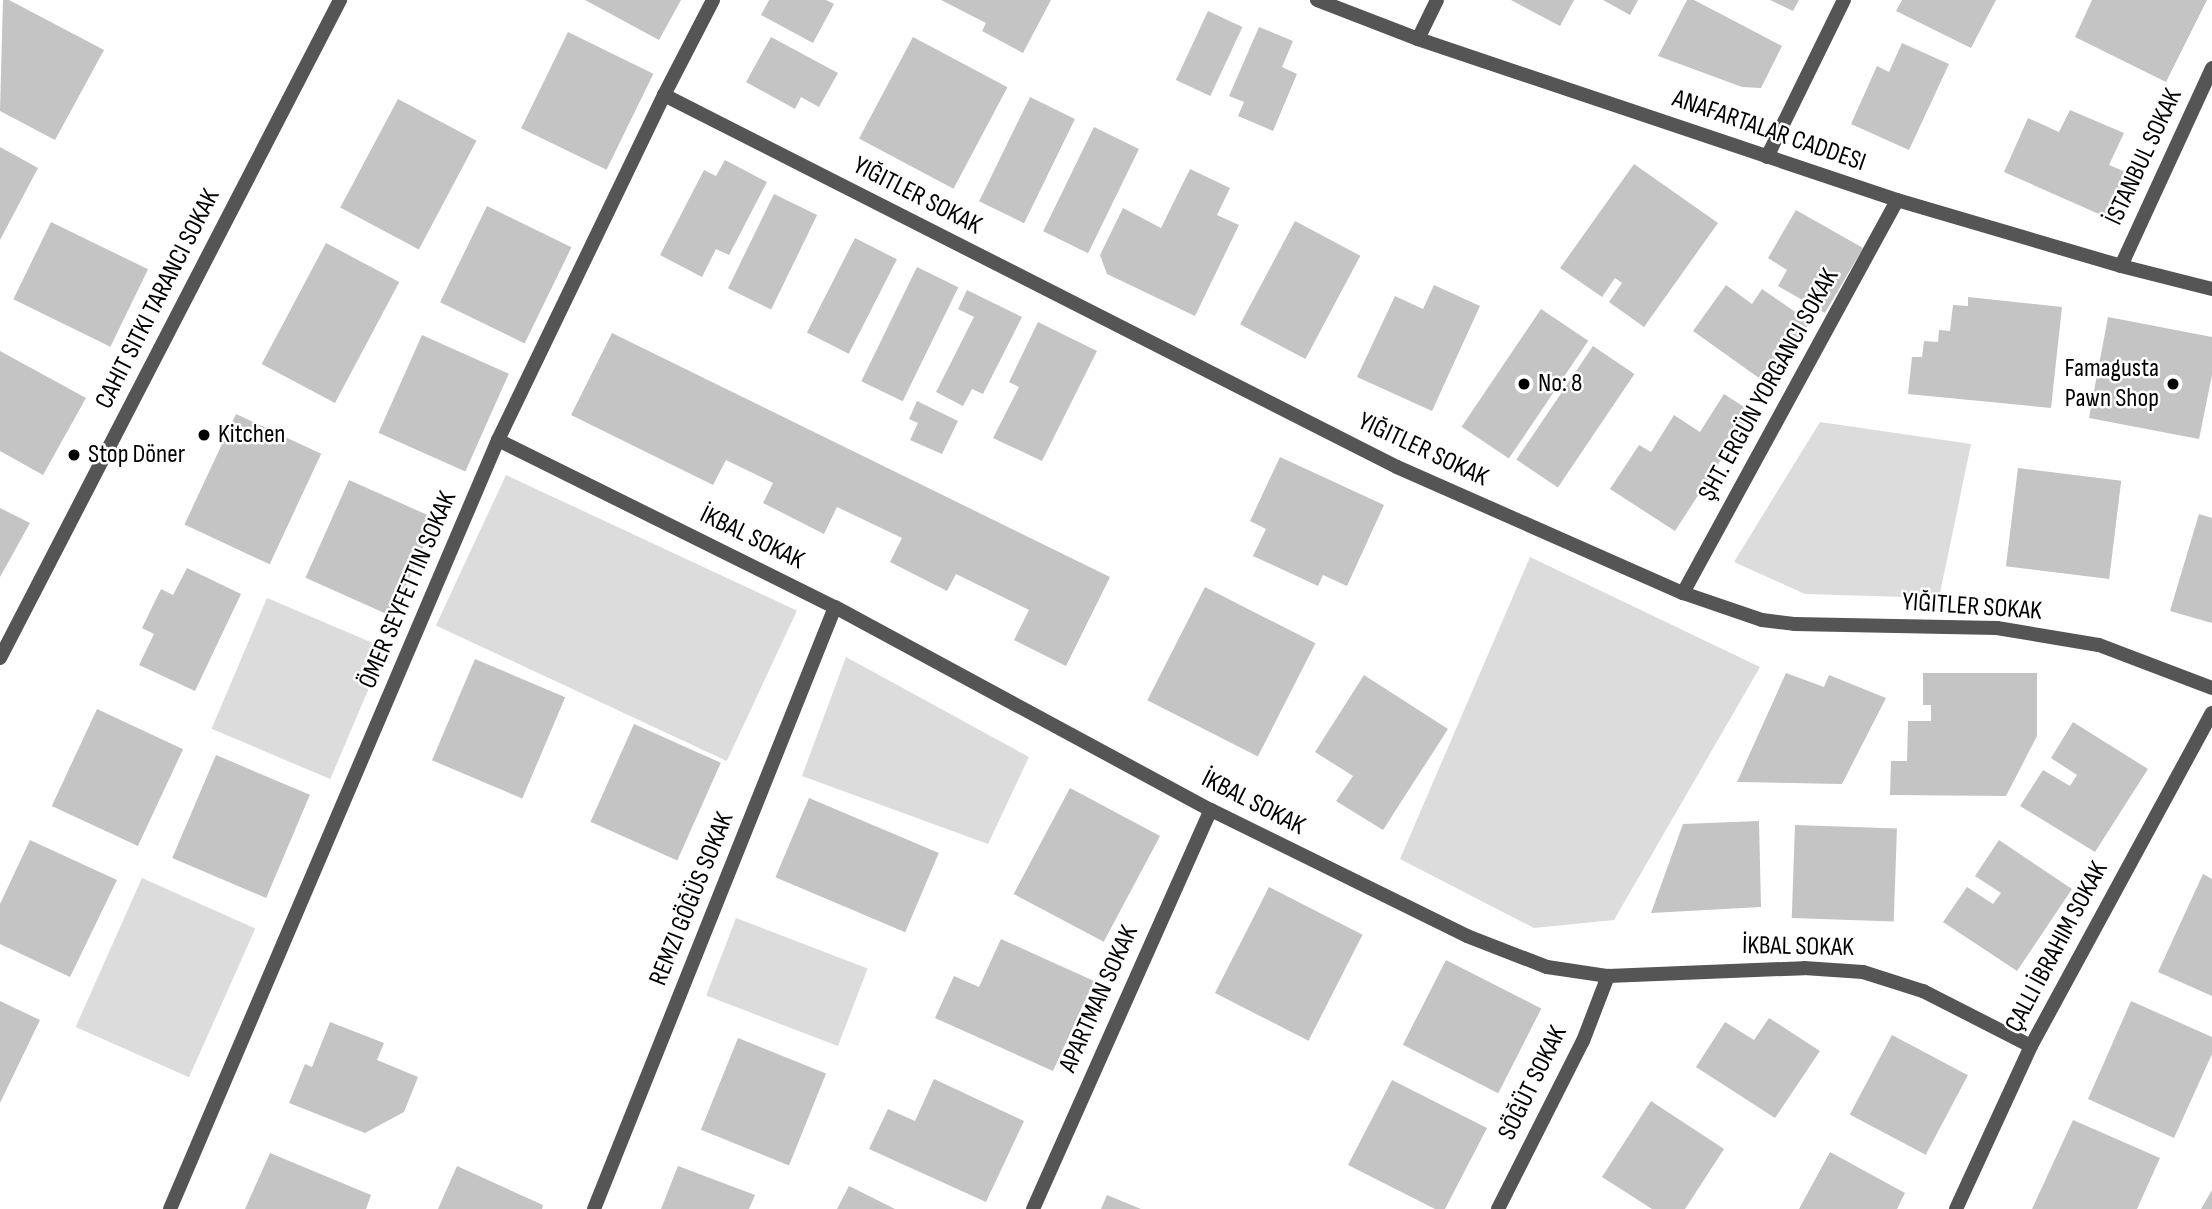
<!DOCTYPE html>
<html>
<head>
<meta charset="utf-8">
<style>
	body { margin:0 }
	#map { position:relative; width:2212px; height:1209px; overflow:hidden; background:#fff; font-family:"Sofia Sans Condensed",sans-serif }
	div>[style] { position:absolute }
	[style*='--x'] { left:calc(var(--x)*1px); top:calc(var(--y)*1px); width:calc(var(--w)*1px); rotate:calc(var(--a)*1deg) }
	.green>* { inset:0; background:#dcdcdc; transform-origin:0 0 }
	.building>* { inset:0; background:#c4c4c4; transform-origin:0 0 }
	.minor>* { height:14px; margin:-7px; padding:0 7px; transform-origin:7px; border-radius:7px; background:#555 }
	.tertiary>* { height:14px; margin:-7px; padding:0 7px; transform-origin:7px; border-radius:7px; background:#555 }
	.dots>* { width:19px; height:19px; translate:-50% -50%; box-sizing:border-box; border:4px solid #fff; border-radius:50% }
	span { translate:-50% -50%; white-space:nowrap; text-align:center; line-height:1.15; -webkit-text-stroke:5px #fff; paint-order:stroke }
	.street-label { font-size:26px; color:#000 }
	.poi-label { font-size:26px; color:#000 }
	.right { translate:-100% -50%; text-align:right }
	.left { translate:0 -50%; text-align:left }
</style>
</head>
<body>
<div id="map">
	<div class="green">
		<i style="clip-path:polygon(1820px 422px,1971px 444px,1939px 598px,1805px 594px,1734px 562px)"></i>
		<i style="left:506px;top:475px;width:321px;height:166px;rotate:25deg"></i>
		<i style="clip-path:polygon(1530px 557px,1760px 667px,1614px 920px,1534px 928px,1400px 859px)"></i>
		<i style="left:267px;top:598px;width:129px;height:142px;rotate:23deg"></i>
		<i style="clip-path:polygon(846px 657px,1029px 757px,988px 844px,802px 776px)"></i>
		<i style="left:142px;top:878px;width:124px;height:163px;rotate:24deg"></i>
		<i style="left:736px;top:918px;width:141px;height:83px;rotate:21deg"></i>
	</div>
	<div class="building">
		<i style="clip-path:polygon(3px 0,9px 0,104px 50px,55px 140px,0 111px)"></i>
		<i style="clip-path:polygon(585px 0,681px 0,659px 40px)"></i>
		<i style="clip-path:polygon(769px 0,826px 0,834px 4px,813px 43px,761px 15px)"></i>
		<i style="clip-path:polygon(941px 0,1051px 0,1023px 53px,982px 31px,986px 23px)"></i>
		<i style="clip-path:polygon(1511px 0,1574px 0,1560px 26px)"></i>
		<i style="clip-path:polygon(1603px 0,1638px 0,1630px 15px)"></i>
		<i style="clip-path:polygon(1687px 0,1694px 0,1782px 46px,1761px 88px,1742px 87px,1658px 56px)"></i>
		<i style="clip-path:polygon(1770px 0,1799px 0,1793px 11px)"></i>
		<i style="clip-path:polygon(1902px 0,1996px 0,1971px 48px,1896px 11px)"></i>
		<i style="clip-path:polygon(2092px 0,2207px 0,2166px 82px,2075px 37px)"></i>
		<i style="left:1208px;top:11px;width:38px;height:76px;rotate:25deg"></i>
		<i style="clip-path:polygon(1259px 27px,1293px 41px,1282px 67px,1297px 74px,1273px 131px,1238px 116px,1244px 102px,1229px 96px)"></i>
		<i style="left:568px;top:32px;width:95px;height:107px;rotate:26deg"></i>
		<i style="clip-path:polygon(771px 37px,838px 73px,819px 107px,801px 97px,795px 109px,746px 82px)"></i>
		<i style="left:913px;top:37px;width:107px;height:115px;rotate:28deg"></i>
		<i style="clip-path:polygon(1902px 43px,1949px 64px,1909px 150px,1851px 124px,1877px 66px,1889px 72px)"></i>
		<i style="left:1030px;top:97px;width:50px;height:116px;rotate:26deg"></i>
		<i style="left:398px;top:99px;width:89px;height:123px;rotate:28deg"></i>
		<i style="clip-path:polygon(2070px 110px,2124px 133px,2109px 165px,2128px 173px,2108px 218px,2004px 172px,2028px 118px,2059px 132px)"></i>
		<i style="left:1094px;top:127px;width:50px;height:116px;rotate:26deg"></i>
		<i style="clip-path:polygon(0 147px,38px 168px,0 240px)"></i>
		<i style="clip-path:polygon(725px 160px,767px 182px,729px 255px,716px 249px,702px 277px,660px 255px,704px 170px,716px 176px)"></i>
		<i style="clip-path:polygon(1634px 164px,1718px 223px,1644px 327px,1609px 302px,1622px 283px,1615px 278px,1602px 297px,1560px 268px)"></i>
		<i style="clip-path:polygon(1190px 169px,1230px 188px,1217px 215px,1239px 225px,1195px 316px,1107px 274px,1100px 255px,1123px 208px,1161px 228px)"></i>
		<i style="left:774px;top:194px;width:48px;height:105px;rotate:26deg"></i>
		<i style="left:487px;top:206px;width:94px;height:107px;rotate:26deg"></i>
		<i style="clip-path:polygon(1796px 210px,1863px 248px,1825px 313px,1778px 286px,1787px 270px,1768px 258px)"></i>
		<i style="left:1295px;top:221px;width:74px;height:117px;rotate:28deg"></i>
		<i style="left:51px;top:222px;width:108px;height:86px;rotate:26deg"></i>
		<i style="left:855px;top:238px;width:47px;height:106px;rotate:27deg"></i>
		<i style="left:326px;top:243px;width:83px;height:137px;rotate:28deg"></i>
		<i style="left:917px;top:267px;width:46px;height:127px;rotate:26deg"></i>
		<i style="clip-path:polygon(1434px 285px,1480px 306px,1432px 411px,1357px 377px,1395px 296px,1423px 309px)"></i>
		<i style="clip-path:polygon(1726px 285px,1752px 304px,1762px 289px,1810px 322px,1766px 383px,1693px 331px)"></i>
		<i style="clip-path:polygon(967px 290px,1022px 317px,983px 394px,972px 389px,963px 406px,936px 392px,974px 317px,958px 309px)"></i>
		<i style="clip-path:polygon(1968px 297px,2062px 307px,2051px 408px,1908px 394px,1912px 357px,1922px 357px,1924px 341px,1938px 342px,1939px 330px,1950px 331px,1953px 305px,1968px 306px)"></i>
		<i style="left:1541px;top:309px;width:57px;height:142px;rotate:34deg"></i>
		<i style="clip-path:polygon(2108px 317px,2212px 337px,2212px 375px,2199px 439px,2089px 418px)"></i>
		<i style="clip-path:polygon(1038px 322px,1097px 351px,1042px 461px,993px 438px,1019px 387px,1009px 382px)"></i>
		<i style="clip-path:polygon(612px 333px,1110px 577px,1066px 666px,1014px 640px,1029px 610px,956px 574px,947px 591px,890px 562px,902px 538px,837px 507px,824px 534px,763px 503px,773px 483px,726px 460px,713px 485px,571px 415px)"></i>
		<i style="left:422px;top:335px;width:95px;height:107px;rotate:24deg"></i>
		<i style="left:1593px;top:346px;width:50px;height:137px;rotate:34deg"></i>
		<i style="clip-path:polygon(0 351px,86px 398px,43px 475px,0 451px)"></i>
		<i style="clip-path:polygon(1724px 394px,1752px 412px,1675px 531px,1610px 489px,1639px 445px,1651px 452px,1674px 415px,1700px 432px)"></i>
		<i style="clip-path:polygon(917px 401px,958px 421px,942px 454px,910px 440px,918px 423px,909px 419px)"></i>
		<i style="left:236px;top:414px;width:94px;height:122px;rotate:25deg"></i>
		<i style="clip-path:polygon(1280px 457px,1384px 505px,1347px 586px,1323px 575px,1318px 586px,1253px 556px,1266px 529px,1250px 521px)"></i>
		<i style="left:2018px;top:468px;width:104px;height:99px;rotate:7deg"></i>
		<i style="left:349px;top:480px;width:95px;height:107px;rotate:24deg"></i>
		<i style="clip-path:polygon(0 508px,30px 523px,0 577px)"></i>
		<i style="clip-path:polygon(2199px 514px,2212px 518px,2212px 623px,2170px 611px)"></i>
		<i style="clip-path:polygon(187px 568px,241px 594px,195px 691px,139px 665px,154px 634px,142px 628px,161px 589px,173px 595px)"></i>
		<i style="left:1205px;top:587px;width:124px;height:127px;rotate:27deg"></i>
		<i style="left:475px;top:659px;width:98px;height:110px;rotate:23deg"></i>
		<i style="clip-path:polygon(1786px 673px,1824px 687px,1829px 675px,1886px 698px,1842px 784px,1737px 782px)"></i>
		<i style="clip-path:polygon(1923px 673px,2037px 673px,2037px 736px,2006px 796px,1890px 795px,1891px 761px,1907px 761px,1908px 721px,1931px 721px,1931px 705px,1923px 705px)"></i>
		<i style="clip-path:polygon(1364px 675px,1448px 729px,1383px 830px,1336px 801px,1353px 776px,1315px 752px)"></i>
		<i style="left:97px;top:709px;width:95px;height:107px;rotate:25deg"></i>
		<i style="clip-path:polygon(2073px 722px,2148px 769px,2095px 852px,2020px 806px,2043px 770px,2070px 786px,2077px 775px,2051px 758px)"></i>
		<i style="left:634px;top:724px;width:95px;height:107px;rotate:24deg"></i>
		<i style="left:216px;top:755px;width:102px;height:112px;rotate:23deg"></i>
		<i style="left:1070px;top:788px;width:102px;height:120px;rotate:28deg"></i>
		<i style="left:809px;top:798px;width:141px;height:86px;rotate:23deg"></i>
		<i style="clip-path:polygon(1759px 821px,1761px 907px,1651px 913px,1683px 824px)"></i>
		<i style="left:1795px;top:825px;width:102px;height:93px;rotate:2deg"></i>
		<i style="clip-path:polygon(30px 840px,117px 880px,70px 977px,0 944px,0 904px)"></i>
		<i style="clip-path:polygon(1999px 840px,2072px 889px,2017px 971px,1943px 922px,1967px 887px,1993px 904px,2001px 893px,1975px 876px)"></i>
		<i style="clip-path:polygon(2203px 874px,2212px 879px,2212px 996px,2158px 972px)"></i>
		<i style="left:1269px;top:887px;width:105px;height:119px;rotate:27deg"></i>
		<i style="clip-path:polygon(1001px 939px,1094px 981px,1053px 1071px,935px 1018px,954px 976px,979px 987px)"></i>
		<i style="left:1446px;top:960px;width:107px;height:95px;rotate:27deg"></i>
		<i style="clip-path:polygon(0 1001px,40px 1020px,0 1103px)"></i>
		<i style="clip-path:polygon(2131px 1001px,2212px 1037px,2212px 1054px,2174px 1138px,2088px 1099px)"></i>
		<i style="clip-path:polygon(1769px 1018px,1820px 1051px,1775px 1118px,1696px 1067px,1725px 1022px,1754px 1040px)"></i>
		<i style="clip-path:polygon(330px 1022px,384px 1043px,377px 1060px,418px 1077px,404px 1112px,365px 1133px,289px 1103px,305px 1064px,312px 1067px)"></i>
		<i style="left:1892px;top:1035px;width:86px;height:90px;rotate:28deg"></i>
		<i style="left:738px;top:1038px;width:95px;height:99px;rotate:22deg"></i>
		<i style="clip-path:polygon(934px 1079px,1024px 1121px,986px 1202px,869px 1149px,888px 1109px,915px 1121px)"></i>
		<i style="clip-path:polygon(1392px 1080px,1487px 1128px,1445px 1209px,1435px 1209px,1348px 1165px)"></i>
		<i style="clip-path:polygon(1651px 1101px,1724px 1149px,1685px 1209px,1652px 1209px,1602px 1177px)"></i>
		<i style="clip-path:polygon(2073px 1120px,2160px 1158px,2137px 1209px,2032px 1209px)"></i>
		<i style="clip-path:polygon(1830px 1152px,1905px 1193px,1897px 1209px,1799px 1209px)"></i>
		<i style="clip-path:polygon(270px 1153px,371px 1195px,366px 1209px,245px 1209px)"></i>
		<i style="clip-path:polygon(457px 1166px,543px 1205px,542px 1209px,438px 1209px)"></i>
		<i style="clip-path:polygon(678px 1166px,755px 1195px,749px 1209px,661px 1209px)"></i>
		<i style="clip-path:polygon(849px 1186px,895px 1209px,837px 1209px)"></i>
		<i style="clip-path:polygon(2212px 1190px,2212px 1209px,2201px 1209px)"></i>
		<i style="clip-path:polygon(1107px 1195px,1141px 1209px,1101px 1209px)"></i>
	</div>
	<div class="minor">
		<i style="--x:1418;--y:39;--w:43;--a:-64"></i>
		<i style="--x:664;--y:95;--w:822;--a:26.91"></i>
		<i style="--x:1397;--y:467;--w:313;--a:23.8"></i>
		<i style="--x:1683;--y:593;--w:83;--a:18.9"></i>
		<i style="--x:1762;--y:620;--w:32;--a:7"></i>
		<i style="--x:1794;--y:624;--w:203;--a:1.1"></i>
		<i style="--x:1997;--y:628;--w:103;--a:9.5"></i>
		<i style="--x:2099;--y:645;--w:121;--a:20.8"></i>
		<i style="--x:1767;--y:157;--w:175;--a:-63.9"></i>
		<i style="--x:2121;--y:266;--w:218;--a:-65.3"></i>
		<i style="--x:498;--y:440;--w:376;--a:26.4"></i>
		<i style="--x:835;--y:607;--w:427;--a:28.4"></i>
		<i style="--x:1211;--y:810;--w:285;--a:26.2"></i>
		<i style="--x:1467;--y:936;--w:86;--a:21.2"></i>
		<i style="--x:1547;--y:967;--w:62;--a:8.4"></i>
		<i style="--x:1608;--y:976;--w:196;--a:-2.3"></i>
		<i style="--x:1804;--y:968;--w:59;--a:3.9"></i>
		<i style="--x:1863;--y:972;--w:63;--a:17.6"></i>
		<i style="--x:1923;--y:991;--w:121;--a:27"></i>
		<i style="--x:1683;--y:593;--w:447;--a:-61.4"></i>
		<i style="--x:170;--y:1209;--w:836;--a:-66.9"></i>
		<i style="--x:498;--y:440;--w:383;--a:-64.3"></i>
		<i style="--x:664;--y:95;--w:107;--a:-62.7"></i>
		<i style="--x:594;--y:1209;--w:648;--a:-68.18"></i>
		<i style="--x:1033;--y:1209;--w:437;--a:-66"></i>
		<i style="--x:1498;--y:1209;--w:188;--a:-63.2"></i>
		<i style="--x:1583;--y:1041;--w:70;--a:-69"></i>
		<i style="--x:1956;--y:1209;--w:179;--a:-65.3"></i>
		<i style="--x:2031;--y:1046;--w:379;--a:-61.5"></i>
	</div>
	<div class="tertiary">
		<i style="--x:1317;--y:0;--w:108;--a:21.1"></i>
		<i style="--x:1418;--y:39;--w:505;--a:18.58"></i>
		<i style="--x:1897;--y:200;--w:234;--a:16.4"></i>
		<i style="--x:2121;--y:266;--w:94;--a:14.2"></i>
		<i style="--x:0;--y:658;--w:741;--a:-62.67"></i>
	</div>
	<div class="dots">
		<i style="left:1524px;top:384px;background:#000"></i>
		<i style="left:2173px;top:384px;background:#000"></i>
		<i style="left:204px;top:435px;background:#000"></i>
		<i style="left:74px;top:455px;background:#000"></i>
	</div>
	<div class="street-label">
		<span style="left:1769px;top:131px;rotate:19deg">ANAFARTALAR CADDESI</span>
		<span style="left:2144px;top:157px;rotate:-65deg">İSTANBUL SOKAK</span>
		<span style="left:917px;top:196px;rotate:27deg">YIĞITLER SOKAK</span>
		<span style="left:158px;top:299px;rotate:-63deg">CAHIT SITKI TARANCI SOKAK</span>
		<span style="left:1769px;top:385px;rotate:-61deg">ŞHT. ERGÜN YORGANCI SOKAK</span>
		<span style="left:1423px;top:450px;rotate:25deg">YIĞITLER SOKAK</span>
		<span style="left:752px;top:538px;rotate:26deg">İKBAL SOKAK</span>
		<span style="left:408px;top:590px;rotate:-67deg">ÖMER SEYFETTIN SOKAK</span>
		<span style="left:1972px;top:607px;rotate:4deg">YIĞITLER SOKAK</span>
		<span style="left:1253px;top:803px;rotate:27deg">İKBAL SOKAK</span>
		<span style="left:692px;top:899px;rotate:-68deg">REMZI GÖĞÜS SOKAK</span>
		<span style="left:1798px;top:947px;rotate:1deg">İKBAL SOKAK</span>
		<span style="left:2057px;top:947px;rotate:-62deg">ÇALLI İBRAHIM SOKAK</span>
		<span style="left:1099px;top:999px;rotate:-66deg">APARTMAN SOKAK</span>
		<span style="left:1533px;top:1083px;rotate:-64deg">SÖĞÜT SOKAK</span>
	</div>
	<div class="poi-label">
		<span class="right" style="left:2159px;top:384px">Famagusta<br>Pawn Shop</span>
		<span class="left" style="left:1538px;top:384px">No: 8</span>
		<span class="left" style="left:218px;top:435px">Kitchen</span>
		<span class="left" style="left:88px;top:455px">Stop Döner</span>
	</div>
</div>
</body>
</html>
